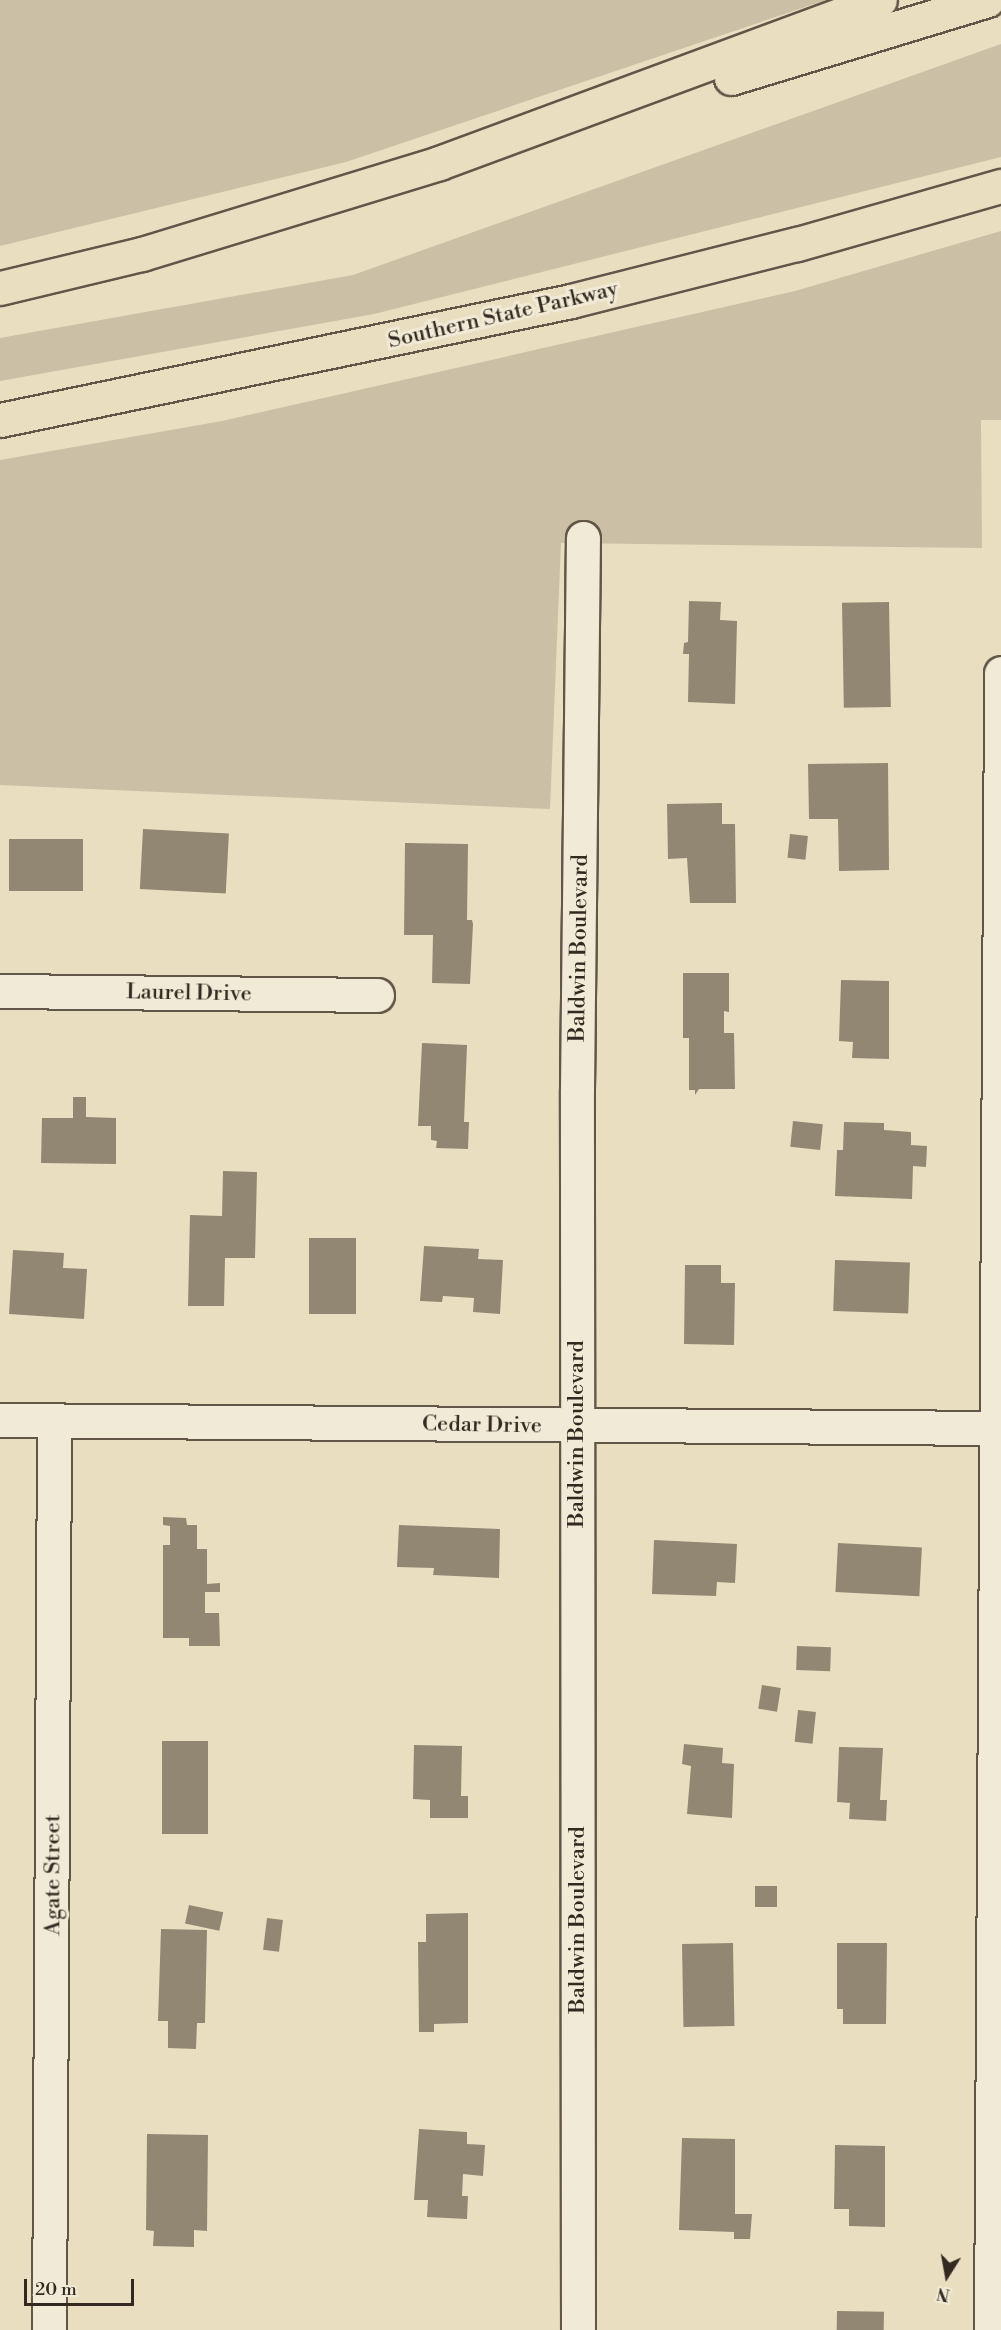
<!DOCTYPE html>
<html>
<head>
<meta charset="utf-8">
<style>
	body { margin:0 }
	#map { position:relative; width:1001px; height:2330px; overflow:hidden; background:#eadec0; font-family:"Libre Bodoni",serif }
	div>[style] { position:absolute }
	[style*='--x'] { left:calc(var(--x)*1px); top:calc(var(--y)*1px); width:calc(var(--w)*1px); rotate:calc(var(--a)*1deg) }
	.green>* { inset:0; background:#cbbfa5 }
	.building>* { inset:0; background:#928773; transform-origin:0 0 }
	.roads { filter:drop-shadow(2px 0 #615648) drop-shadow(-2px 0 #615648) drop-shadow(0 2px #615648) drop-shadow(0 -2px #615648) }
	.minor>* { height:33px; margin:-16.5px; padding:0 16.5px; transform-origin:16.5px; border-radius:16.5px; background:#f1ead6 }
	.highway>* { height:33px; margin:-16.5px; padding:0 16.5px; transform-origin:16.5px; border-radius:16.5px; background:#eadec0 }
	span { translate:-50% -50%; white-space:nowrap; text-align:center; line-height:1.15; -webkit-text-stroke:6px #f1ead6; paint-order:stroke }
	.street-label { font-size:22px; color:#332920 }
	.north { position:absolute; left:917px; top:2246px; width:60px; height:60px; -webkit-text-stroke:4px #f1ead6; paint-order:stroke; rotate:191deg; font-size:16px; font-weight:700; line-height:24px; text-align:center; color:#332920 }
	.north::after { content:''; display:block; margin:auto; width:21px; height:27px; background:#332920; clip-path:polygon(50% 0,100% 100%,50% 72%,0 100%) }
	.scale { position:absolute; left:24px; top:2279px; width:110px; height:27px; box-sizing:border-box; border:3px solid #332920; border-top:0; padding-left:8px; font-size:18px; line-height:21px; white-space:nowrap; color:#332920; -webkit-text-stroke:4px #f1ead6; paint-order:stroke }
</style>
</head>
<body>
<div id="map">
	<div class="green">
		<i style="clip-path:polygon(0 0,826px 0,346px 162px,0 246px)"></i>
		<i style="clip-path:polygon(1001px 44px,1001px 157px,374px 314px,0 381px,0 338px,353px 275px)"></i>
		<i style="clip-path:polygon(1001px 231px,1001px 420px,981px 420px,982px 548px,561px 543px,550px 809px,0 785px,0 460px,222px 421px,795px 291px)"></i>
	</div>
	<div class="building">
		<i style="clip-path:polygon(689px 601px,721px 602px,720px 620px,737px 621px,735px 704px,688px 702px,689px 654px,683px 654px,684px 643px,688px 642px)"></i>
		<i style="left:889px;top:602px;width:105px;height:47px;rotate:89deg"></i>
		<i style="clip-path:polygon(888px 763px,889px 870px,839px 871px,838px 819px,809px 819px,808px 764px)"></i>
		<i style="clip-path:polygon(722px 803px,722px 824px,735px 824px,736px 903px,690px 903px,687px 858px,668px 859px,667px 804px)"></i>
		<i style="left:143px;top:829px;width:86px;height:60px;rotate:3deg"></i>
		<i style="left:790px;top:834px;width:18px;height:24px;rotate:6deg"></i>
		<i style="left:9px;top:839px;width:74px;height:52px"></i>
		<i style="clip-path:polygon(405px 843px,468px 844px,467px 920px,472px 920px,473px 924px,470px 984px,432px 983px,433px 935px,404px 935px)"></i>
		<i style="clip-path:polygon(683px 973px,729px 973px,729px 1012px,724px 1011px,724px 1033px,734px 1033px,735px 1089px,699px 1089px,695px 1095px,695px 1090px,689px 1090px,689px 1038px,683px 1038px)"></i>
		<i style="clip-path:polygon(841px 980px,889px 981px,889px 1059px,852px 1058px,853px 1042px,839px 1041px)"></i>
		<i style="clip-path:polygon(422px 1043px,467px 1045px,464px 1122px,469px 1122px,468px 1149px,436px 1148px,437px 1141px,431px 1140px,431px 1126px,418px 1126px)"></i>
		<i style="clip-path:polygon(73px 1097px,86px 1097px,86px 1117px,116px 1118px,116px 1164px,41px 1163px,42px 1118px,73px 1118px)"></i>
		<i style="left:793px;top:1121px;width:30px;height:26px;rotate:6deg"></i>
		<i style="clip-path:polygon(844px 1122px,884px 1123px,884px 1130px,911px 1132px,911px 1145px,927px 1146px,926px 1167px,913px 1166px,912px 1199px,835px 1196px,837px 1150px,843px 1150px)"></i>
		<i style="clip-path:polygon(223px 1171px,257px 1172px,255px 1258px,225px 1258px,224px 1306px,188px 1306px,190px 1215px,222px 1216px)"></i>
		<i style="left:309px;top:1238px;width:47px;height:76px"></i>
		<i style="clip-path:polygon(424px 1246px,479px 1249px,478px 1259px,503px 1260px,500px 1314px,473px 1312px,474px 1298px,443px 1296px,442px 1302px,420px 1301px)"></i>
		<i style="clip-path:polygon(13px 1250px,64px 1253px,63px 1268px,87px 1269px,84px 1319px,9px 1314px)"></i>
		<i style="left:835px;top:1260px;width:75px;height:51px;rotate:2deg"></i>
		<i style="clip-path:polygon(685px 1265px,721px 1265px,721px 1283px,735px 1283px,734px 1345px,684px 1344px)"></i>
		<i style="clip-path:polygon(163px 1517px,186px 1518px,187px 1525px,197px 1525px,197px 1549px,207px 1549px,207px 1584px,220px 1583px,220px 1592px,205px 1592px,205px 1613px,219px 1613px,220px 1646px,189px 1646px,189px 1638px,163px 1638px,163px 1545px,170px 1545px,170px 1526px,163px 1525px)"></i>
		<i style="clip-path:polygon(399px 1525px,500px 1529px,499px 1578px,433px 1575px,434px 1568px,397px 1567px)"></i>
		<i style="clip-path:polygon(654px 1540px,737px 1544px,735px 1583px,717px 1582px,716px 1596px,652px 1594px)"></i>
		<i style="left:838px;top:1543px;width:84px;height:49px;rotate:3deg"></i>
		<i style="left:797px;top:1646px;width:34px;height:24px;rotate:2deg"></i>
		<i style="left:762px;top:1685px;width:19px;height:24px;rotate:9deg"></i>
		<i style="left:798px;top:1710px;width:18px;height:32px;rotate:6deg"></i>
		<i style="left:162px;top:1741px;width:46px;height:93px"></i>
		<i style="clip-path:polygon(684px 1744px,723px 1748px,722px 1763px,734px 1764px,732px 1818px,687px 1814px,691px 1766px,682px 1764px)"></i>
		<i style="clip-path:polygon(414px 1745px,462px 1746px,461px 1796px,468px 1796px,468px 1818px,430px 1818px,430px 1800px,413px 1799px)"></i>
		<i style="clip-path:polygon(839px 1747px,883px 1748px,880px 1800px,887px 1800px,886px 1821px,849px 1819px,850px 1803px,837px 1802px)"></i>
		<i style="left:755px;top:1886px;width:22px;height:21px"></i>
		<i style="left:189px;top:1905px;width:35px;height:19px;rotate:12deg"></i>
		<i style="clip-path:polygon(468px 1913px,468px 2023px,434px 2024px,434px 2032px,419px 2032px,418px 1942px,426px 1942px,426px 1914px)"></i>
		<i style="left:267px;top:1918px;width:16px;height:32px;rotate:7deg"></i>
		<i style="clip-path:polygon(161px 1929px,207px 1930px,205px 2023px,197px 2023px,196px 2049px,168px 2048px,168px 2021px,158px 2021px)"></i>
		<i style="left:733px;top:1943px;width:83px;height:51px;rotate:89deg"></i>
		<i style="clip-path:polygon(837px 1943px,887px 1943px,886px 2024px,843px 2024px,843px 2009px,837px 2009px)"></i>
		<i style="clip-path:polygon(419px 2129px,467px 2132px,467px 2144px,485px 2145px,483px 2176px,463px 2174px,462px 2196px,468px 2196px,467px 2219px,427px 2217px,428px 2200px,414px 2200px)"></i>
		<i style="clip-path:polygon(147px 2134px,208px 2135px,207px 2231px,194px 2230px,194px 2247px,153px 2246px,154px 2231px,146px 2230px)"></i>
		<i style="clip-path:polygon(682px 2138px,735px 2139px,735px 2214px,752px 2214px,750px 2239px,734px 2239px,734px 2232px,679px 2230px)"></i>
		<i style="clip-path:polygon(835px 2145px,885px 2146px,885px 2227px,849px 2226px,849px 2209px,834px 2209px)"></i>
		<i style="left:837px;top:2311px;width:47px;height:19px;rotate:1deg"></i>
	</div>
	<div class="roads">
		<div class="minor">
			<i style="--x:0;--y:991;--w:377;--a:0.6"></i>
			<i style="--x:0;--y:1420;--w:1001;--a:0.46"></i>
			<i style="--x:49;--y:2330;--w:909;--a:-89.68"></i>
			<i style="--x:578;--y:2330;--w:1241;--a:-90.05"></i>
			<i style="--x:577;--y:1089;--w:551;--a:-89.38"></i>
			<i style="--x:991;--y:2330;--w:1657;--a:-89.65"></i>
		</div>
		<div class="highway">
			<i style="--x:731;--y:78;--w:268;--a:-16.9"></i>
			<i style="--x:0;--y:288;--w:146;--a:-13.5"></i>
			<i style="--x:142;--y:254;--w:311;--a:-17"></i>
			<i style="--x:439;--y:163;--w:470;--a:-20.3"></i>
			<i style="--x:0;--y:420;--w:583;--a:-11.77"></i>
			<i style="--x:571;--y:301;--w:233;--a:-14.2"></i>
			<i style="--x:797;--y:244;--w:212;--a:-15.9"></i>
		</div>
	</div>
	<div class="street-label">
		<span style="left:503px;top:315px;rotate:-13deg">Southern State Parkway</span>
		<span style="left:579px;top:948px;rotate:-89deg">Baldwin Boulevard</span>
		<span style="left:189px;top:993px;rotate:1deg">Laurel Drive</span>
		<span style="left:482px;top:1425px;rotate:1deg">Cedar Drive</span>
		<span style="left:577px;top:1434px;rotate:-90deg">Baldwin Boulevard</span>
		<span style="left:53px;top:1875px;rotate:-90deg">Agate Street</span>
		<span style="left:578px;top:1920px;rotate:-90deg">Baldwin Boulevard</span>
	</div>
	<div class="north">N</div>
	<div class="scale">20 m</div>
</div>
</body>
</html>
